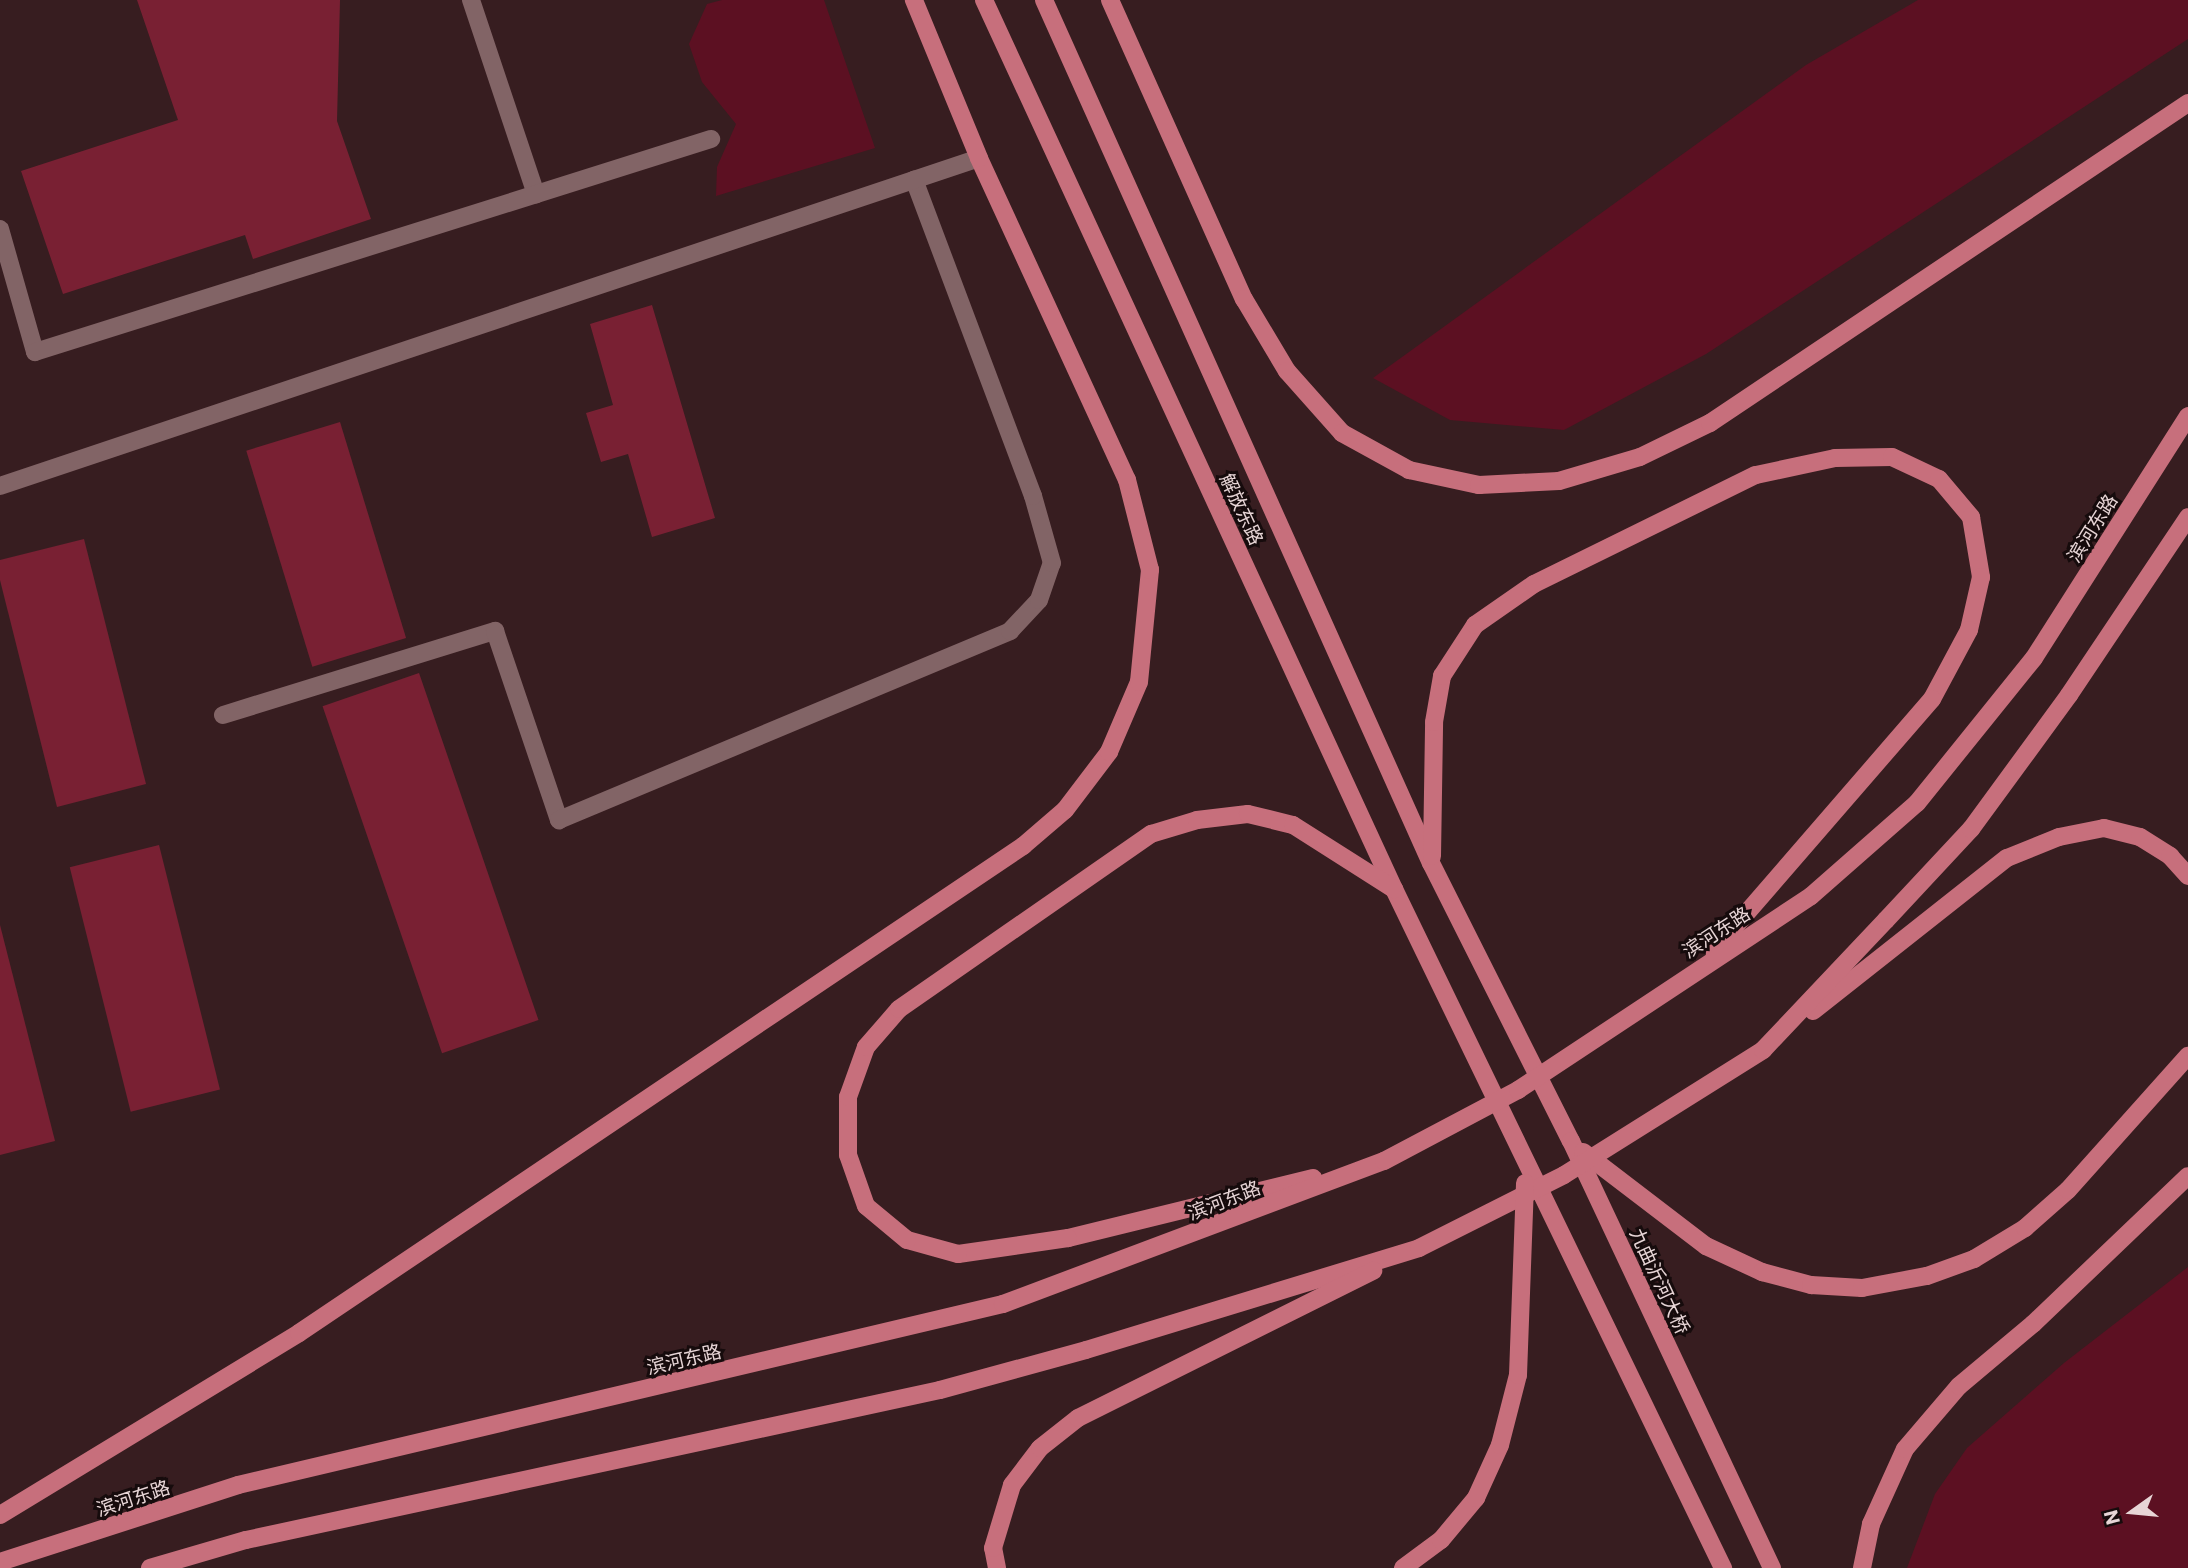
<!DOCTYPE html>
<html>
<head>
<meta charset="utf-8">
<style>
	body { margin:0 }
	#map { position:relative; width:2188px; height:1568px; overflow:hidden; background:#371d20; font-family:Commissioner,"Noto Sans SC",sans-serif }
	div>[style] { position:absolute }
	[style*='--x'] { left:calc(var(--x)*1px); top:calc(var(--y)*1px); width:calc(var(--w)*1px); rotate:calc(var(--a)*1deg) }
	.green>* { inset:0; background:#5c1022 }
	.building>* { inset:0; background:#792033; transform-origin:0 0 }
	.service>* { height:18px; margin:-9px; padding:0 9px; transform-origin:9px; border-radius:9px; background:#826466 }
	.minor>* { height:18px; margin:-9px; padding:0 9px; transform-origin:9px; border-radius:9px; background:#826466 }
	.primary>* { height:18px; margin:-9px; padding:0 9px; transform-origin:9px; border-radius:9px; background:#c76f7c }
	span { translate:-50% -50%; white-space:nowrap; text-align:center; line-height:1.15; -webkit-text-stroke:6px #160b0c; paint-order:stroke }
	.street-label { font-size:19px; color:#e7d5d6 }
	.north { position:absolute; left:2097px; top:1477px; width:70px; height:70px; -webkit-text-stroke:5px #160b0c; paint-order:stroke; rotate:255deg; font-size:19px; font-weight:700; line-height:28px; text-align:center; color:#e7d5d6 }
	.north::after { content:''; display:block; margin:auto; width:24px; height:32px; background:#e7d5d6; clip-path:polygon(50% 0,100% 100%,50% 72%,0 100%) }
</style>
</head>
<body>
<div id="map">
	<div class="green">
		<i style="clip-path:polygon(722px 0,824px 0,875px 148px,716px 196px,717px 167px,736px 124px,702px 82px,689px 44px,707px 4px)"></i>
		<i style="clip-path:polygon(1918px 0,2188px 0,2188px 39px,1706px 354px,1564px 430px,1450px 420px,1373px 378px,1806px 65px)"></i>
		<i style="clip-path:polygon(2188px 1267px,2188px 1568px,1907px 1568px,1935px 1494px,1967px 1448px,2064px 1363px)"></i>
	</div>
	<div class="building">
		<i style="clip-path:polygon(137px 0,340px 0,337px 121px,371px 219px,253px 259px,245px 235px,63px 294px,21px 171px,178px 120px)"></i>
		<i style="clip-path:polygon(652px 305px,715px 518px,652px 537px,628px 454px,601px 462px,586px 413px,613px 405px,590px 324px)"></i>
		<i style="left:340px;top:422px;width:226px;height:98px;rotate:73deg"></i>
		<i style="clip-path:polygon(84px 539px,146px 784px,57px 807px,0 580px,0 560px)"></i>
		<i style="left:419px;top:673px;width:367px;height:102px;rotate:71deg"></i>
		<i style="left:159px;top:845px;width:252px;height:92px;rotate:76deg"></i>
		<i style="clip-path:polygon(0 925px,55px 1141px,0 1155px)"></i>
	</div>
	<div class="service">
		<i style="--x:471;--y:0;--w:205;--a:71.5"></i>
		<i style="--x:0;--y:229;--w:128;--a:74.1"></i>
		<i style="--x:35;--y:352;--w:709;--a:-17.49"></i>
		<i style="--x:223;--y:715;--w:285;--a:-17.2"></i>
		<i style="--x:495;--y:631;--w:200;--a:71.3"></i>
		<i style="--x:559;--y:820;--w:489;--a:-22.7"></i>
		<i style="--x:1010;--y:631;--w:42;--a:-46.9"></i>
		<i style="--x:1039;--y:600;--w:39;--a:-71"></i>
		<i style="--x:1052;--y:563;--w:70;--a:-105.8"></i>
		<i style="--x:1033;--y:496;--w:338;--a:-110.6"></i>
	</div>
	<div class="minor">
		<i style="--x:0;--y:486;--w:1032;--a:-18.52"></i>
	</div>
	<div class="primary">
		<i style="--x:984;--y:0;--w:979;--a:65.24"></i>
		<i style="--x:1394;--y:889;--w:755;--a:64.15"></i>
		<i style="--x:1044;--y:0;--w:946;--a:65.85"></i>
		<i style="--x:1431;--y:863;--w:311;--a:63.3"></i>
		<i style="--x:1571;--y:1141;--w:472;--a:64.8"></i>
		<i style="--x:1110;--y:0;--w:328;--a:65.9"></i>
		<i style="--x:1244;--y:299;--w:84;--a:59.2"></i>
		<i style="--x:1287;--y:371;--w:83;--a:48.4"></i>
		<i style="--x:1342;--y:433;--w:77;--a:28.9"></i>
		<i style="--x:1409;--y:470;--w:72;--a:12.1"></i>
		<i style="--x:1479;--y:485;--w:80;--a:-2.9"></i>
		<i style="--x:1559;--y:481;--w:84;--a:-16.5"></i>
		<i style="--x:1640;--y:457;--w:78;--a:-25.9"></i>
		<i style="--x:1710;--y:423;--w:575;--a:-33.8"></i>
		<i style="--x:1432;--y:856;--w:134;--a:-89.1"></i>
		<i style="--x:1434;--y:722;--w:47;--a:-80.1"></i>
		<i style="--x:1442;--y:676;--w:61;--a:-57.1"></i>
		<i style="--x:1475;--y:625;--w:72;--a:-34.8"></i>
		<i style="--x:1534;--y:584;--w:247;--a:-26.2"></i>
		<i style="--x:1756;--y:475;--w:81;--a:-12.1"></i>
		<i style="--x:1835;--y:458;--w:57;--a:-1"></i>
		<i style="--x:1892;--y:457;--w:52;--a:25.1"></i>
		<i style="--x:1939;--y:479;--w:50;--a:49.9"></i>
		<i style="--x:1971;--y:517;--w:61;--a:80.5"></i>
		<i style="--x:1981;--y:577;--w:54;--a:102.8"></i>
		<i style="--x:1969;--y:630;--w:78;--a:118.2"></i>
		<i style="--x:1932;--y:699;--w:333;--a:130.9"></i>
		<i style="--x:1813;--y:1011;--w:247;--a:-38.3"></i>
		<i style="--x:2007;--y:858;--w:56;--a:-22"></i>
		<i style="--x:2059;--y:837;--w:46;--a:-11.3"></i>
		<i style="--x:2104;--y:828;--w:37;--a:14"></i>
		<i style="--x:2140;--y:837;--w:36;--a:32"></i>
		<i style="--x:2170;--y:856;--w:27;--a:48"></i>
		<i style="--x:1583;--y:1152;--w:155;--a:37.4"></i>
		<i style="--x:1706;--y:1246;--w:62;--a:24.9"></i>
		<i style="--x:1762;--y:1272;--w:51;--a:14.9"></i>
		<i style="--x:1811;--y:1285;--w:51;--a:3.4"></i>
		<i style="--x:1862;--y:1288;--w:66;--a:-10.5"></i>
		<i style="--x:1927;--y:1276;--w:50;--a:-19.9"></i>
		<i style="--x:1974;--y:1259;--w:60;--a:-31.3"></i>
		<i style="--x:2025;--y:1228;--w:57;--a:-41.5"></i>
		<i style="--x:2068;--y:1190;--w:180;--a:-48.2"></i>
		<i style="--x:1313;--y:1178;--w:252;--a:166.2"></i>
		<i style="--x:1068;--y:1238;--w:111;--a:171.7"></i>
		<i style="--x:958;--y:1254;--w:53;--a:-164.6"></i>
		<i style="--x:907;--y:1240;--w:53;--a:-140.3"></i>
		<i style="--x:866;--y:1206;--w:54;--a:-109.4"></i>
		<i style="--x:848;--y:1155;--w:58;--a:-90"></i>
		<i style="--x:848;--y:1097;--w:53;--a:-70.2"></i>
		<i style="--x:866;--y:1047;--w:50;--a:-49"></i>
		<i style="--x:899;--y:1009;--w:307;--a:-34.8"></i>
		<i style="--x:1151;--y:834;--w:48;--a:-16.9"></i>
		<i style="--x:1197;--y:820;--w:51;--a:-6.7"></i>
		<i style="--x:1248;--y:814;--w:46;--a:13.7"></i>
		<i style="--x:1293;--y:825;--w:120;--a:32.4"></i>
		<i style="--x:0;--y:1515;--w:350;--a:-31.3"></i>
		<i style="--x:299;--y:1333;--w:873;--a:-33.93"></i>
		<i style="--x:1023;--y:846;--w:55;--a:-40.6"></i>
		<i style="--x:1065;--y:810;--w:73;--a:-52.8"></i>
		<i style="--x:1109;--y:752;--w:76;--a:-66.8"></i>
		<i style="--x:1139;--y:682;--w:113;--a:-84.4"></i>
		<i style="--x:1150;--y:570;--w:93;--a:-104.3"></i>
		<i style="--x:1127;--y:480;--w:354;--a:-114.7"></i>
		<i style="--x:979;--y:158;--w:171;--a:-112.4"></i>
		<i style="--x:0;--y:1562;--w:250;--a:-17.9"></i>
		<i style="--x:238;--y:1485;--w:786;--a:-13.31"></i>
		<i style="--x:1003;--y:1304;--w:407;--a:-20.6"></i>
		<i style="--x:1384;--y:1161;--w:152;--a:-27.9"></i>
		<i style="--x:1518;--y:1090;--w:351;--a:-33.5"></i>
		<i style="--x:1811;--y:896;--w:141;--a:-41.3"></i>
		<i style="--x:1917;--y:803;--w:186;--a:-51.1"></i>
		<i style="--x:2034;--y:658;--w:287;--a:-57.5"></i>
		<i style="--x:150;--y:1568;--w:100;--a:-16.3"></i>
		<i style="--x:246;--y:1540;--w:710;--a:-12.2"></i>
		<i style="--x:940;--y:1390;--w:151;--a:-15.3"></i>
		<i style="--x:1086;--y:1350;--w:348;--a:-17"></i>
		<i style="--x:1419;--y:1248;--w:162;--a:-26.7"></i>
		<i style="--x:1564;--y:1175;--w:235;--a:-32.1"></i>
		<i style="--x:1763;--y:1050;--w:179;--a:-46.6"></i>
		<i style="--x:1886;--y:920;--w:125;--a:-47"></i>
		<i style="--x:1971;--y:829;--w:166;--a:-53.8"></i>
		<i style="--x:2069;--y:695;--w:214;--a:-56.2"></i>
		<i style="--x:997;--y:1568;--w:20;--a:-101"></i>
		<i style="--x:993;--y:1548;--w:66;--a:-73.2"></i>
		<i style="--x:1012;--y:1485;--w:46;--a:-52.9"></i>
		<i style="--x:1040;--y:1448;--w:48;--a:-38.3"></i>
		<i style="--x:1078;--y:1418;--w:330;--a:-26.5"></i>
		<i style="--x:1403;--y:1568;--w:47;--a:-36.4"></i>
		<i style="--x:1441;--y:1540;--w:55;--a:-50.2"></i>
		<i style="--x:1476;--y:1498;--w:58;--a:-65.6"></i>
		<i style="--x:1500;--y:1445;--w:72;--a:-75.6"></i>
		<i style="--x:1518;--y:1375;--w:192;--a:-87.9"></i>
		<i style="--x:1862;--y:1568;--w:45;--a:-78.4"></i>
		<i style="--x:1871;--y:1524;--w:82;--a:-65.6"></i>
		<i style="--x:1905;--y:1449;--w:83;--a:-49.4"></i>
		<i style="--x:1959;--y:1386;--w:97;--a:-40"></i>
		<i style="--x:2033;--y:1324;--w:214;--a:-43.7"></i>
	</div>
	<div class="street-label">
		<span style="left:1242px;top:509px;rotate:65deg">解放东路</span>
		<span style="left:2092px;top:528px;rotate:-58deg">滨河东路</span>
		<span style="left:1716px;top:932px;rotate:-33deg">滨河东路</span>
		<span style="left:1224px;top:1200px;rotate:-21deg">滨河东路</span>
		<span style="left:1660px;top:1281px;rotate:65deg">九曲沂河大桥</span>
		<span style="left:684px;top:1359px;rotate:-13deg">滨河东路</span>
		<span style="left:133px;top:1498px;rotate:-18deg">滨河东路</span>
	</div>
	<div class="north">N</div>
</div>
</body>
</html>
